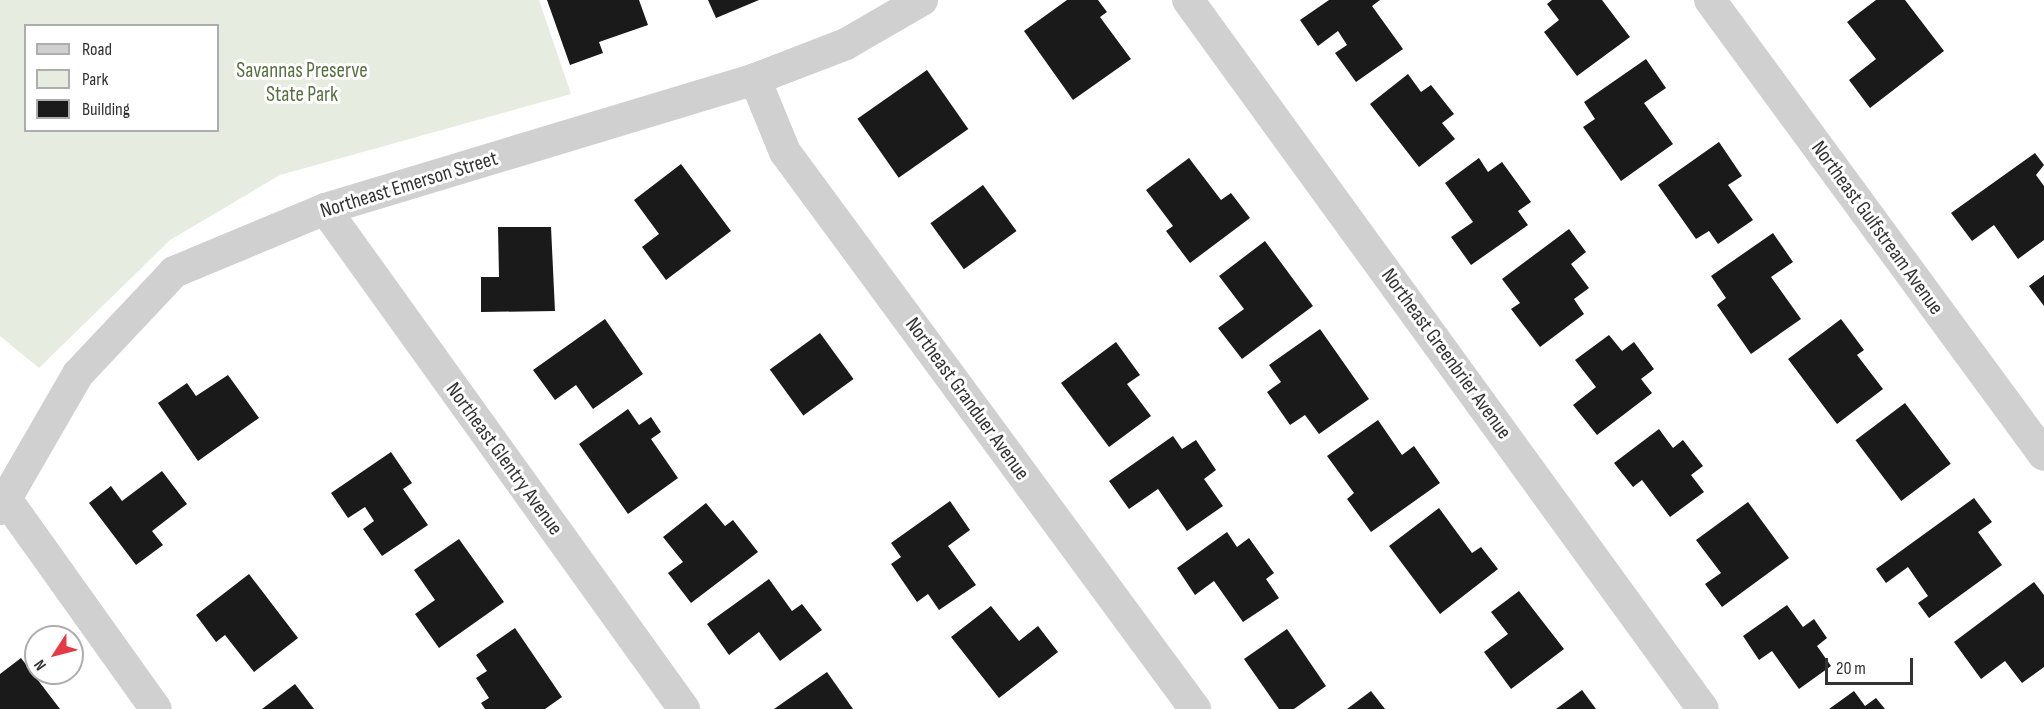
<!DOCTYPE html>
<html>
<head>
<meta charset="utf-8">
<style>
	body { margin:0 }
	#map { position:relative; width:2044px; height:709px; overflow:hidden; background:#fff; font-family:"Sofia Sans Condensed",sans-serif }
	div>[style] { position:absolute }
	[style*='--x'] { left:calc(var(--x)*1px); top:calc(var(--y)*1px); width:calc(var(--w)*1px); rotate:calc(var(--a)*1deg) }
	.green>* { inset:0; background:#e6ecdf }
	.building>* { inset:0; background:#1a1a1a; transform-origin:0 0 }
	.street>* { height:32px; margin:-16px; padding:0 16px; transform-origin:16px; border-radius:16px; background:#d0d0d0 }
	span { translate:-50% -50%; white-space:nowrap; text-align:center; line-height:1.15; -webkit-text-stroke:6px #fff; paint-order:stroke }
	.park-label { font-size:21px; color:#56703f }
	.street-label { font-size:21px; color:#333 }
	.legend { position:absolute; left:24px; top:24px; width:195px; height:108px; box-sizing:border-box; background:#fff; border:2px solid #adadad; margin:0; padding:8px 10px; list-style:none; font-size:18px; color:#333 }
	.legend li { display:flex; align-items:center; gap:12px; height:30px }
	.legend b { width:30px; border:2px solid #adadad }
	.north { position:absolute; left:24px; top:625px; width:60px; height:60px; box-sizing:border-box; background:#fff; border:2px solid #adadad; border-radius:50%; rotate:234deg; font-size:16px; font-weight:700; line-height:24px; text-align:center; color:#333 }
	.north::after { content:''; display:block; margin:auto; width:21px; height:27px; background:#e63946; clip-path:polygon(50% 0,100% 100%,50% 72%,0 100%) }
	.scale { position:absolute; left:1825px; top:658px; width:88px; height:27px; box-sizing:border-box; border:3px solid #333; border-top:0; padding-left:8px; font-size:18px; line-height:21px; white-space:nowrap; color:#333; -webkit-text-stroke:4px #fff; paint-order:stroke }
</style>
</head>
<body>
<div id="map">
	<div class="green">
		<i style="clip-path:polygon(evenodd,0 0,539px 0,571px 94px,280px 175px,170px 240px,39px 368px,0 336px,0 0,26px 26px,218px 26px,218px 130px,26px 130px,26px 26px)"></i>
	</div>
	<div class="building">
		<i style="clip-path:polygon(547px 0,639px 0,648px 25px,599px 42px,603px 53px,570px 65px)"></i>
		<i style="clip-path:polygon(708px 0,759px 0,716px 18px)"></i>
		<i style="clip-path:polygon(1067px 0,1098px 0,1107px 12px,1100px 17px,1131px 59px,1073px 100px,1024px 31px)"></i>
		<i style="clip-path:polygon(1329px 0,1380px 0,1372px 6px,1403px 49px,1356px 82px,1335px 53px,1347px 45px,1338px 31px,1318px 46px,1300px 20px)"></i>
		<i style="clip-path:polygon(1552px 0,1602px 0,1630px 37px,1577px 76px,1544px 32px,1559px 20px,1547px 4px)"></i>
		<i style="clip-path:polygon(1876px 0,1905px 0,1944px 51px,1870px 108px,1849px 80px,1876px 59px,1847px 22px)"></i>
		<i style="clip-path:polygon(1646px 59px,1666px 88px,1644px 103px,1673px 144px,1621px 181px,1583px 127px,1595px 119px,1584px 102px)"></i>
		<i style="left:927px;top:70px;width:72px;height:85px;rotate:55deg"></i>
		<i style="clip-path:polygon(1408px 74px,1421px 92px,1431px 85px,1454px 114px,1442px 123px,1455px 139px,1419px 167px,1370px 104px)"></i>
		<i style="clip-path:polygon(1719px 142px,1742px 176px,1728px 185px,1753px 220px,1718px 244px,1709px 231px,1696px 239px,1658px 185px)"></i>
		<i style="clip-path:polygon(2035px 153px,2044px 165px,2036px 175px,2044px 186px,2044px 240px,2018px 259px,1994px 225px,1972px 241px,1951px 213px)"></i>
		<i style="clip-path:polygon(1189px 158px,1221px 200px,1231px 193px,1250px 218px,1190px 263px,1166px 231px,1173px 226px,1146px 190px)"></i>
		<i style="clip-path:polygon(1479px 158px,1488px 172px,1502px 162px,1531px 202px,1518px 211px,1528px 225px,1471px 265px,1451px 237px,1473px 222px,1445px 183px)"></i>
		<i style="clip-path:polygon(681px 164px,731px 231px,666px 280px,642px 247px,659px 234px,634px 200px)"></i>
		<i style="left:983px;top:185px;width:57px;height:65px;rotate:54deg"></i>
		<i style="clip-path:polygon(498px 227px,551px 227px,555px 311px,481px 312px,481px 277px,499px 277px)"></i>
		<i style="clip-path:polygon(1569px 229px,1586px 252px,1571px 264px,1589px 288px,1574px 299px,1584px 314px,1540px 347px,1511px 309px,1520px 303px,1502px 279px)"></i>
		<i style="clip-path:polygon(1773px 233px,1793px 262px,1771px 277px,1801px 319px,1751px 354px,1717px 305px,1726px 298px,1711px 276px)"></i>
		<i style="clip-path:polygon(1265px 241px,1313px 306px,1242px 359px,1218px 328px,1244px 309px,1219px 276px)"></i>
		<i style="clip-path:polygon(2044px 275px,2044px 306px,2029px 286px)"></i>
		<i style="clip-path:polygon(605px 319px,643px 374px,593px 409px,576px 385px,555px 400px,533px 370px)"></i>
		<i style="clip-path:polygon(1841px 319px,1864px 350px,1857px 355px,1883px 389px,1837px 424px,1788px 359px)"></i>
		<i style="clip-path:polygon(1320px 329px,1369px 399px,1319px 434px,1305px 415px,1290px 425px,1267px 392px,1281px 382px,1269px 365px)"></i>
		<i style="left:820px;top:333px;width:57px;height:62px;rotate:54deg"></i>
		<i style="clip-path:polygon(1609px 335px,1622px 351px,1634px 342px,1654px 369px,1641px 379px,1652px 393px,1597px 435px,1573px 405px,1596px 387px,1575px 360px)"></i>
		<i style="clip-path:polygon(1116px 342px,1140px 375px,1127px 384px,1151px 416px,1109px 447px,1061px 383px)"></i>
		<i style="clip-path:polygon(228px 375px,259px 418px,198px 461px,158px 403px,187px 383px,196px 396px)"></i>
		<i style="left:1905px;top:403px;width:76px;height:62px;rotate:53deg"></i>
		<i style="clip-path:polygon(628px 409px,639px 425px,651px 417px,661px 432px,651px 439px,678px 478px,628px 514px,579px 444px)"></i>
		<i style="clip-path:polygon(1378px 420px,1402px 455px,1414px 446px,1440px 483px,1371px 532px,1347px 499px,1354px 493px,1327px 456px)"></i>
		<i style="clip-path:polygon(1659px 429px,1673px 448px,1683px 440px,1703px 466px,1691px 475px,1704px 492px,1670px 517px,1642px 480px,1633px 487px,1614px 463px)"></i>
		<i style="clip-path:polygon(1173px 436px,1182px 449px,1196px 440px,1216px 470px,1204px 479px,1223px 506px,1187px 531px,1158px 489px,1129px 509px,1109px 481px)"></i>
		<i style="clip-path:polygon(391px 452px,412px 483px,403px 489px,428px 525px,382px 556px,363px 529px,374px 521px,365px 507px,348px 518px,331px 493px)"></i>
		<i style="clip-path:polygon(162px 471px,187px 504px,152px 531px,163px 545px,136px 565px,89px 503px,111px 486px,122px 501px)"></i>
		<i style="clip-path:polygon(1974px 498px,1992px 522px,1978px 532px,2002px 565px,1929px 618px,1918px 603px,1928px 596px,1908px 567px,1886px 583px,1876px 569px)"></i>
		<i style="clip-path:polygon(950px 501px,970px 530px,948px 546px,976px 585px,939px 610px,928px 594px,917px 602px,891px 564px,901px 557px,891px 543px)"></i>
		<i style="clip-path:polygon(1748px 502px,1789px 558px,1722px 607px,1705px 584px,1721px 573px,1696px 540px)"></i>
		<i style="clip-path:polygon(706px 503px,725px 526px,733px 520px,758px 552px,691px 603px,668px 573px,683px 562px,663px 537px)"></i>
		<i style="clip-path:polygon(1439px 508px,1472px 553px,1481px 547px,1498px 569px,1440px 614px,1389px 546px)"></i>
		<i style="clip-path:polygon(1227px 532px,1237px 547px,1249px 538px,1274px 573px,1266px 579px,1279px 598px,1243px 622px,1214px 581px,1195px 595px,1177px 568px)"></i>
		<i style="clip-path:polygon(459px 539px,504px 602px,439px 648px,415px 614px,435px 600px,414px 570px)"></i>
		<i style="clip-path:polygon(249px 574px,298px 638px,254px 672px,225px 635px,216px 642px,196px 615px)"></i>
		<i style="clip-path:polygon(769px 579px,792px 611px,802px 604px,822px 630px,780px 661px,759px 632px,729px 655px,707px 624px)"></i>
		<i style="clip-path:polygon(2034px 582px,2044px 595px,2044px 667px,2022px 683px,2005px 661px,1981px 679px,1954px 642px)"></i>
		<i style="clip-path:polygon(1519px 591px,1564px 649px,1511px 689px,1484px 652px,1508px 634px,1491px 612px)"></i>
		<i style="clip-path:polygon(1787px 605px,1803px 627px,1814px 619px,1827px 638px,1817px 646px,1831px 666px,1799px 689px,1772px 651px,1759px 660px,1743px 636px)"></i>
		<i style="clip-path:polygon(991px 606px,1019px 641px,1038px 626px,1058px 652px,999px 698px,951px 637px)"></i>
		<i style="clip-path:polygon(515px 628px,562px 697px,545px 709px,485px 709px,481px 703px,489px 698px,476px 678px,487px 671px,476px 655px)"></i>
		<i style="clip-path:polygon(1287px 629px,1326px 686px,1294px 709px,1279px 709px,1244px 659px)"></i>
		<i style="clip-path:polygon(21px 658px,60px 709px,0 709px,0 674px)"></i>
		<i style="clip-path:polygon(827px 672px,853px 709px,774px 709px)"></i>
		<i style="clip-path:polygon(295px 684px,314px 709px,262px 709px)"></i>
		<i style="clip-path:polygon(1582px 690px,1596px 709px,1556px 709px)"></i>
		<i style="clip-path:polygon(1371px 691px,1385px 709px,1347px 709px)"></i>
		<i style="clip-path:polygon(1854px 691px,1865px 706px,1876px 698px,1885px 709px,1829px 709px)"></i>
	</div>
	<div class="street">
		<i style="--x:1188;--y:0;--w:876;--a:54.01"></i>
		<i style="--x:1710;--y:0;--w:564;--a:53.72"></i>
		<i style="--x:755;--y:79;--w:79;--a:67.7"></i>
		<i style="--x:785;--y:152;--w:692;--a:53.64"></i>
		<i style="--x:325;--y:209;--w:616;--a:54.32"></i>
		<i style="--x:6;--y:499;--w:258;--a:54.5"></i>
		<i style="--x:0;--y:509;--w:156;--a:-60"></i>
		<i style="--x:78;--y:374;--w:140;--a:-46.7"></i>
		<i style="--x:174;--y:272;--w:164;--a:-22.6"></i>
		<i style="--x:325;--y:209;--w:449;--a:-16.8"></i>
		<i style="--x:755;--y:79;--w:97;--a:-21"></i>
		<i style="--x:846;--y:44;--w:88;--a:-30.1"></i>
	</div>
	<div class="park-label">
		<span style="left:302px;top:83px">Savannas Preserve<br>State Park</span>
	</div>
	<div class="street-label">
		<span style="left:409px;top:185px;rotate:-17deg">Northeast Emerson Street</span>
		<span style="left:1877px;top:228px;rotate:54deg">Northeast Gulfstream Avenue</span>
		<span style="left:1446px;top:354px;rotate:54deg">Northeast Greenbrier Avenue</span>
		<span style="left:967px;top:399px;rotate:54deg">Northeast Granduer Avenue</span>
		<span style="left:504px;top:459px;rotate:54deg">Northeast Glentry Avenue</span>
	</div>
	<ul class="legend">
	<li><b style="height:8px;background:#d0d0d0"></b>Road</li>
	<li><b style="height:16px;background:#e6ecdf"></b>Park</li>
	<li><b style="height:16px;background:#1a1a1a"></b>Building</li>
	</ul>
	<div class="north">N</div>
	<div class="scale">20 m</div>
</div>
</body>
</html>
